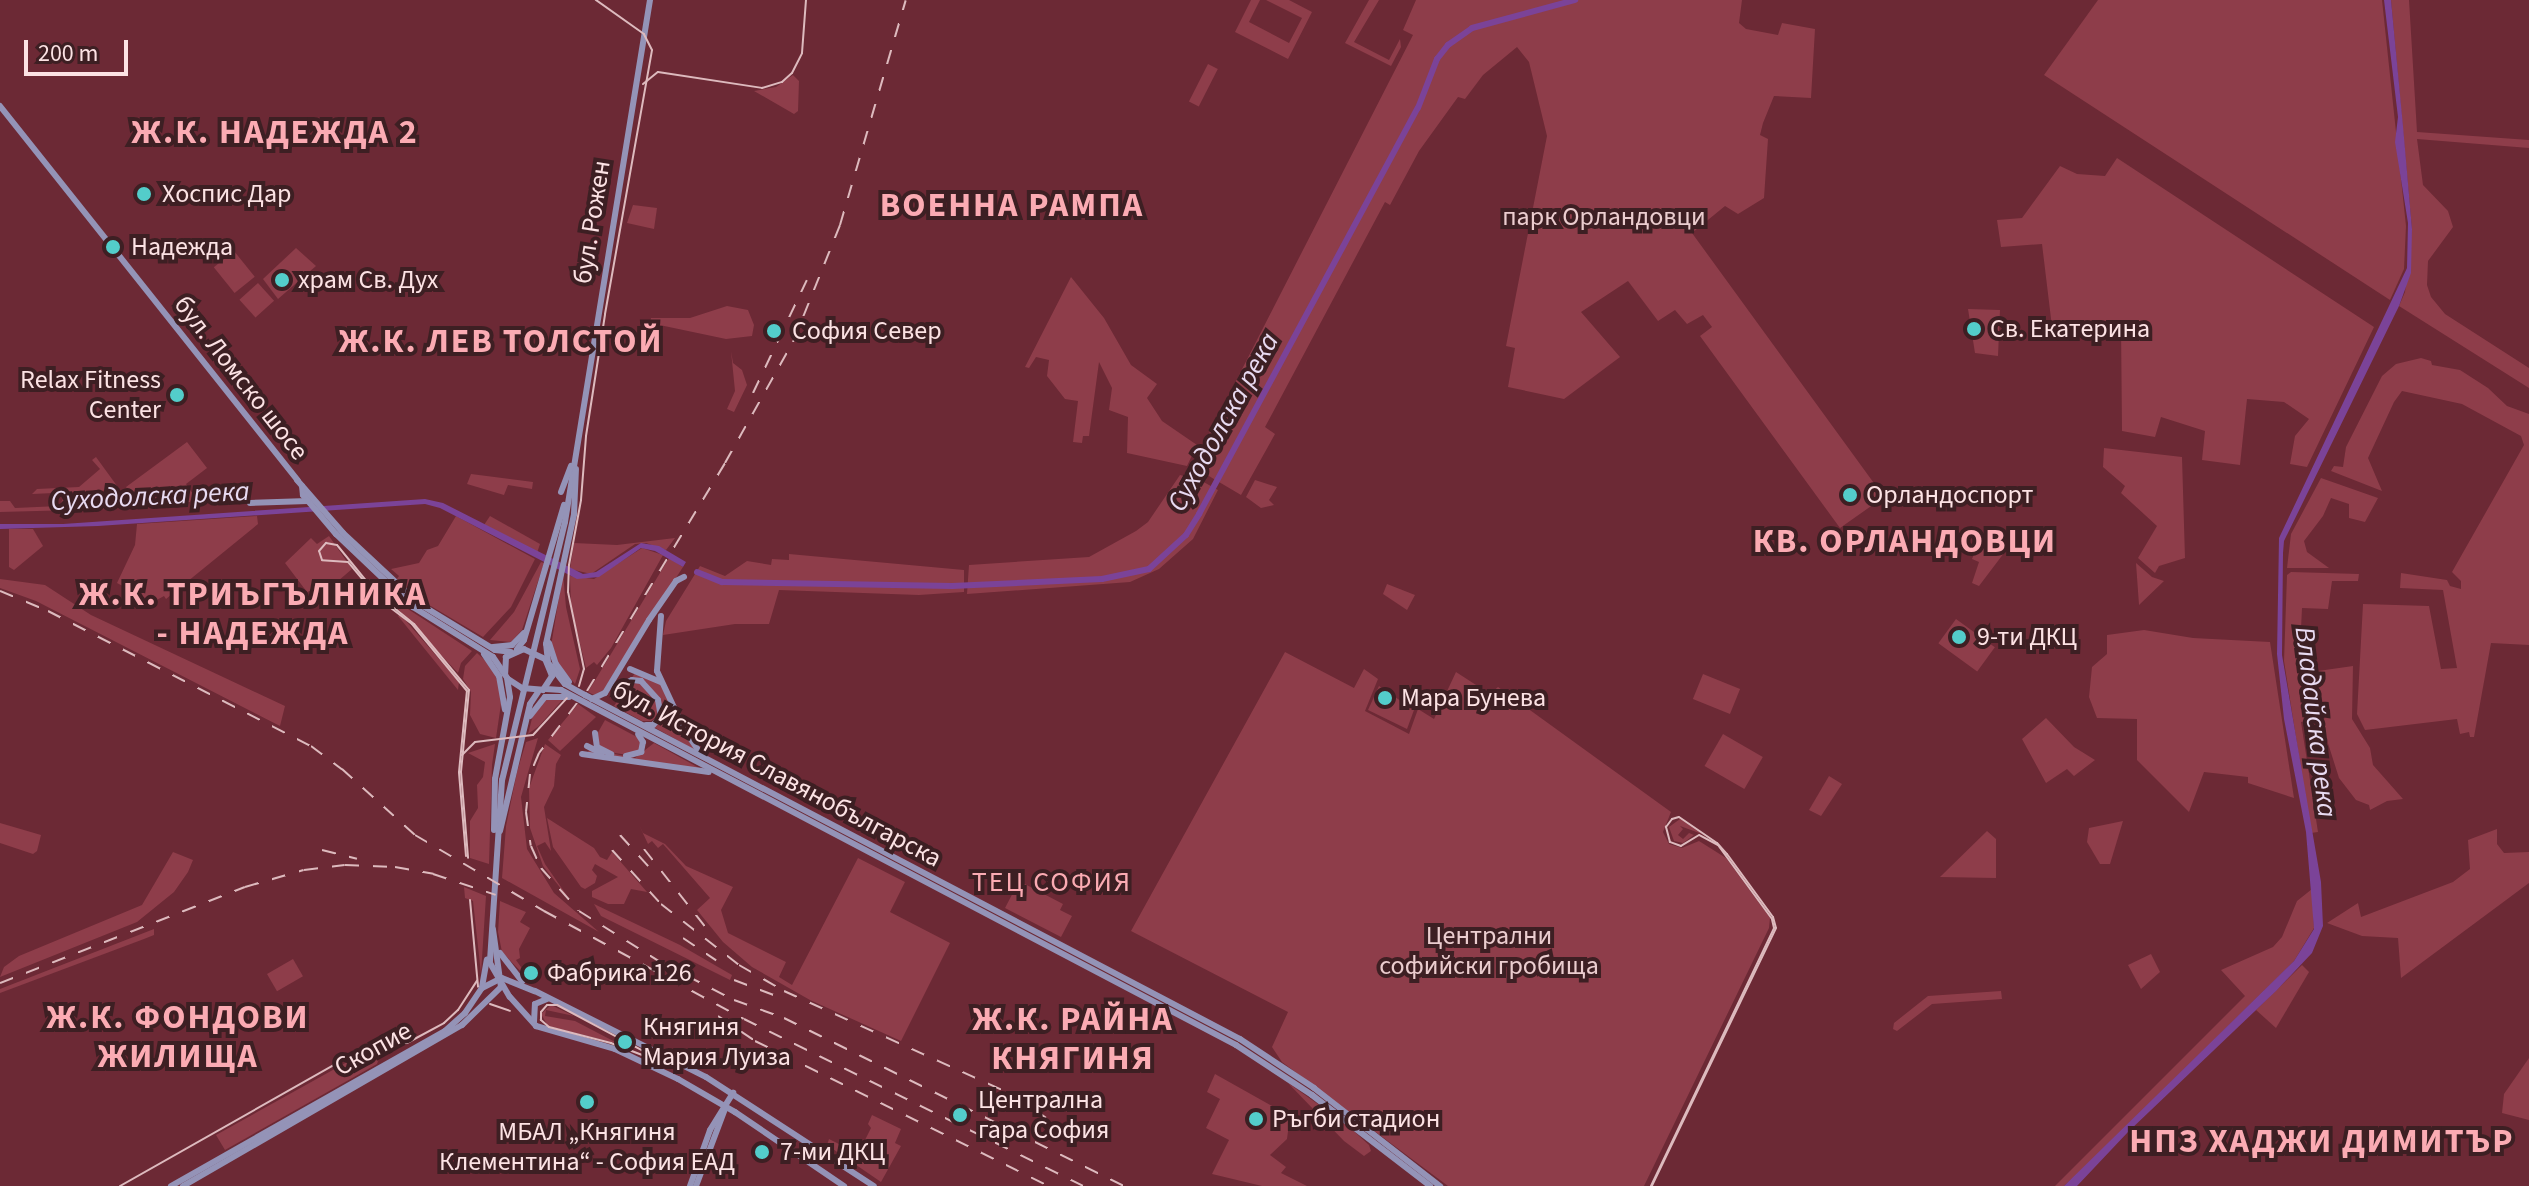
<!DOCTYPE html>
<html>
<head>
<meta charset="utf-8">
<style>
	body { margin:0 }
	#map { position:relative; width:2529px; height:1186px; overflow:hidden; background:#6c2935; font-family:"Source Sans 3",sans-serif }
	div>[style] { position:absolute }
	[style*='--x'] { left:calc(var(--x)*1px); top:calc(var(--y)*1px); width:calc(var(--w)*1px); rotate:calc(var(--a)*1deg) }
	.green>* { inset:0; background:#8e3d4a; transform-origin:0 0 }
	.water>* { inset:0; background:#7b4398 }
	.river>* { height:6px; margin:-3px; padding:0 3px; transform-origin:3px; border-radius:3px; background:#7b4398 }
	.major>* { height:6px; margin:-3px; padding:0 3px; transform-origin:3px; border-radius:3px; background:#9493b7 }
	.tram>* { height:2px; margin:-1px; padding:0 1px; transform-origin:1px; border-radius:1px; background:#ddbabe }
	.rail>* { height:2px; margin-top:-1px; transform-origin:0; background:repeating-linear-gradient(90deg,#ddbabe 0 14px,transparent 0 28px) }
	.dots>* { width:22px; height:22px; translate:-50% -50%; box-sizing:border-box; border:4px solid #3d1f23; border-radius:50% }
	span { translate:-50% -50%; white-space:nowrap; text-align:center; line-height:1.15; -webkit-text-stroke:8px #3d1f23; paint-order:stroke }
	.poi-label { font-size:26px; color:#fce2e4 }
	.left { translate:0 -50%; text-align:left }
	.right { translate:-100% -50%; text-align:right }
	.park-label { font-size:26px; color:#ebcdcf }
	.street-label { font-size:26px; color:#fce2e4 }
	.water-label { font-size:28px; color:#e8daf1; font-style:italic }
	.neighbourhood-label { font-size:28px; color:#fbabb3; letter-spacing:2px }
	.district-label { font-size:34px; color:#fbabb3; font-weight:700; letter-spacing:2px }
	.scale { position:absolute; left:24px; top:40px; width:104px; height:36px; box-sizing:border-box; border:4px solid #fce2e4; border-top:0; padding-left:10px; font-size:24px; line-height:28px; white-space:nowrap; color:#fce2e4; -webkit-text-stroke:6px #3d1f23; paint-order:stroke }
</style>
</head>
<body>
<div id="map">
	<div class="green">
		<i style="clip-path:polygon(1251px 0,1260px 0,1249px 22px,1289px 43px,1302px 18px,1266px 0,1289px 0,1312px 12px,1288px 59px,1235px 32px)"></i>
		<i style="clip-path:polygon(1369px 0,1379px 0,1354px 42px,1389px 60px,1400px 39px,1401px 47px,1391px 66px,1345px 43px)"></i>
		<i style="clip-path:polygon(1416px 0,1742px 0,1739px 23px,1746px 29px,1778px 35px,1782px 23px,1815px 29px,1811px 98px,1774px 96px,1763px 123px,1760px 135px,1768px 139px,1764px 198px,1738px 214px,1725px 206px,1692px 233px,1884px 497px,1840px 528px,1700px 336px,1712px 327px,1703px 315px,1687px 324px,1675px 310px,1658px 321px,1628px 281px,1581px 312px,1620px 357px,1564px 399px,1508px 387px,1515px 348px,1506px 346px,1547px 136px,1529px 62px,1517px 47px,1483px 75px,1465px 99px,1458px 97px,1419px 151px,1390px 205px,1385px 202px,1265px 427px,1275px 434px,1241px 495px,1197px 469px,1194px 463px,1413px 35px,1403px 30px)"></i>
		<i style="clip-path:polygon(2098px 0,2382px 0,2406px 226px,2404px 269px,2390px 300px,2044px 75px)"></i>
		<i style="clip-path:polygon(2391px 0,2409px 0,2417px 132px,2529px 140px,2529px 148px,2417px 139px,2423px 185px,2448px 211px,2453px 227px,2428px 261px,2427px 285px,2431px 297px,2445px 314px,2529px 368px,2529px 388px,2399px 306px,2405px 292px,2412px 229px)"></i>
		<i style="left:1208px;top:64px;width:11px;height:42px;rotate:27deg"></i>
		<i style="clip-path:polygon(793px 75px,799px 81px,798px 111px,794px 114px,754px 91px,776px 87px)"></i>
		<i style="clip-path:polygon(2117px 158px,2374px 327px,2307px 467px,2290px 464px,2295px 436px,2309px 419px,2284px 402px,2247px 399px,2240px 465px,2202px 460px,2205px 431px,2161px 417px,2155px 437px,2122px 431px,2121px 326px,2053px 335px,2042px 244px,2001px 247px,1997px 220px,2022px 218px,2060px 166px,2077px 174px,2105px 176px)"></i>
		<i style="clip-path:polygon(633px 205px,657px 208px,654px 229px,627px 223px)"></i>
		<i style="clip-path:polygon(296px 248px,316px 266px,278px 299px,263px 279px)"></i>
		<i style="left:234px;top:251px;width:33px;height:26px;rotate:51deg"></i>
		<i style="clip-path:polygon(1071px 277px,1104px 318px,1131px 365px,1157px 384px,1147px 398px,1162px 421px,1197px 445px,1187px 466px,1127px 453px,1128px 417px,1109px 410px,1112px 388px,1099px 362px,1089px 436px,1083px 436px,1082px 443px,1073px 442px,1078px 401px,1065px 399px,1047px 376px,1049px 360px,1036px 357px,1029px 368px,1025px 367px)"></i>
		<i style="left:258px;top:283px;width:24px;height:25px;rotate:48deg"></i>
		<i style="clip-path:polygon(727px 306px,748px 310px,754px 325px,752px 336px,726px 339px,650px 323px,651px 318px,690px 318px)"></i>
		<i style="clip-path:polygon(1968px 309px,2000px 310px,1998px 356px,1975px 353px)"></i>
		<i style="clip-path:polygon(731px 351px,733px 363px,742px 370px,747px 385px,734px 412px,727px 409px,735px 391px)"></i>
		<i style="clip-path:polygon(2421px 358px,2431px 361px,2432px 365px,2460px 370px,2488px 388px,2507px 406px,2529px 414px,2529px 645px,2491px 643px,2474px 737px,2470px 737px,2469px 732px,2460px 734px,2457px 719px,2365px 730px,2357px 714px,2363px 604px,2429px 606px,2441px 669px,2457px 668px,2443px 590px,2400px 588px,2401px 573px,2447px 580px,2450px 586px,2461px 589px,2461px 581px,2452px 572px,2524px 445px,2521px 436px,2462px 404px,2402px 391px,2394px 402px,2368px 458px,2382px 491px,2331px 471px,2334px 466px,2343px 467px,2346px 447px,2382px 376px,2396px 364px)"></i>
		<i style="clip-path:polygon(187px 442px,207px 468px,186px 484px,193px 494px,190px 502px,137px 505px,126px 487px)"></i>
		<i style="clip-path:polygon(2104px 448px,2182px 457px,2185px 558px,2159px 566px,2155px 573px,2138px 558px,2157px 526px,2121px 493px,2125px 486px,2103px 467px)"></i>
		<i style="clip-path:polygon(96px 457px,120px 490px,32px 494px,37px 489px,79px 487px,100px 469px,92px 460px)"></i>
		<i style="clip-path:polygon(471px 474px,533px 482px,532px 489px,508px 485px,504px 495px,467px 484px)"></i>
		<i style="clip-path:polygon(1180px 475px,1200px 480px,1218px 490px,1193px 539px,1159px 569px,1130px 582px,967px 594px,969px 565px,1089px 557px,1136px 531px,1148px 522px)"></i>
		<i style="clip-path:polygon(2321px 478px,2378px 498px,2365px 522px,2349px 518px,2349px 504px,2331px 498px,2323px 516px,2304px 541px,2307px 552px,2329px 568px,2287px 568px,2291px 534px)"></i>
		<i style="clip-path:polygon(1255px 480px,1277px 487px,1269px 500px,1274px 505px,1261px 508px,1246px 497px)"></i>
		<i style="clip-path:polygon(72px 498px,73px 505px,111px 504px,111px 509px,0 512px,0 501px,10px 501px,15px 508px,59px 506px,63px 499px)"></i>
		<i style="clip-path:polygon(257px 516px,258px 524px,166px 599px,164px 596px,155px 601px,149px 600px,117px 583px,135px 545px,137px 524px)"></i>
		<i style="clip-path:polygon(456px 516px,535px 559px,511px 607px,483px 637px,424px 602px,396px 580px,399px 576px,391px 569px,419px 563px,427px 550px,438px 546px)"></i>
		<i style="clip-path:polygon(490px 516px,540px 544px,537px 553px,484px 525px)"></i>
		<i style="clip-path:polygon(9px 529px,33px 529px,43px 546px,14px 570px,9px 567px)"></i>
		<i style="clip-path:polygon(329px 536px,352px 569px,338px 581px,307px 592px,285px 563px,311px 538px,317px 544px)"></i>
		<i style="clip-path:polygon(675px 538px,666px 550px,646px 543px,635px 544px,591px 574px,570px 569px,574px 543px,617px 545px)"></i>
		<i style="clip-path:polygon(1980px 540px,2004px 553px,1979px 586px,1972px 583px,1979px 562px,1972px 559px)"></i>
		<i style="clip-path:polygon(642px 548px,663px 555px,611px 648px,597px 665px,594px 662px,586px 668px,571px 607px,570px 576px,594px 579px)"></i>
		<i style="clip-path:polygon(789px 554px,964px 570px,964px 592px,919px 595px,779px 590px,769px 624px,735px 624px,663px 635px,666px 621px,700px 566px,725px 576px,747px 561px,771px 565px,772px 559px,789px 560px)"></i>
		<i style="clip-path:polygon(669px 558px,683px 567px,603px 691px,594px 695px,588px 692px)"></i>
		<i style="clip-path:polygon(541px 562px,544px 563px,522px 630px,511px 642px,490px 640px,514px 612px)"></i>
		<i style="clip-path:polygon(2136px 563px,2152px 577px,2164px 581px,2139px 605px)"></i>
		<i style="clip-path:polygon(2291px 572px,2359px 574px,2358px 581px,2332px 581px,2328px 609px,2302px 608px,2300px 650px,2303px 664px,2311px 672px,2353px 666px,2352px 719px,2370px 748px,2373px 765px,2403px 799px,2387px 801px,2370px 810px,2369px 805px,2356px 800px,2339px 778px,2320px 718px,2301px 722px,2318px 832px,2311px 833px,2284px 661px,2287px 575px)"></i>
		<i style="clip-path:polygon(563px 573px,566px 607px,580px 669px,575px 684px,560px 666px,551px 646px)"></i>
		<i style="clip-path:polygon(0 579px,45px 585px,91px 615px,285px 706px,280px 726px,36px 601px,0 588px)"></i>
		<i style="clip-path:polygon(1387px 584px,1415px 595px,1407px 610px,1383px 594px)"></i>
		<i style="clip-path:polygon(382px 592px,472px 651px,461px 663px,458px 673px)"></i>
		<i style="clip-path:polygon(400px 614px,459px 682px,458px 690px,398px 616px)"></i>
		<i style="left:1956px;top:619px;width:48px;height:30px;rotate:36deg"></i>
		<i style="clip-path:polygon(2144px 630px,2193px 638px,2270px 642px,2294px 798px,2248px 783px,2248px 777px,2204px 772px,2189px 812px,2137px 760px,2137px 719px,2097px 718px,2089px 697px,2092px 667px,2107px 654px,2107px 635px)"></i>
		<i style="clip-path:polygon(1285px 652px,1354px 688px,1364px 669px,1378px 679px,1365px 711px,1409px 734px,1418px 709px,1434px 719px,1456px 672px,1490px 694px,1498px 687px,1671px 812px,1663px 832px,1669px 844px,1682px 848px,1699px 841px,1726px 858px,1770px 918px,1769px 928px,1644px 1186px,1448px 1186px,1282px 1062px,1272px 1047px,1288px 1012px,1131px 931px)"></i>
		<i style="clip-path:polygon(477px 653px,492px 667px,499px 685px,501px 704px,496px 738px,480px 734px,470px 715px,471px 692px,463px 679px,465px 666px)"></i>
		<i style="clip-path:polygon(635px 673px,661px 684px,684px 735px,695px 750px,652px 726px,664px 716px,664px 708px,646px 682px,631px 679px)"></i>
		<i style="left:1703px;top:674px;width:40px;height:27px;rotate:22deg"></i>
		<i style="clip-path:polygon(639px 683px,657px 701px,658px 716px,651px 721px,642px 721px,614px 706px,629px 684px)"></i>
		<i style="clip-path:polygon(1379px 686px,1414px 710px,1407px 729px,1368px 710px)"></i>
		<i style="clip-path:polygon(564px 698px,539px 726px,528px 734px,534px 711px,544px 700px)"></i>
		<i style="clip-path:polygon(578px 704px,596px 717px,560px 751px,548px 740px)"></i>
		<i style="clip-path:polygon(2046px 718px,2074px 747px,2095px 760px,2074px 776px,2067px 769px,2046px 783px,2022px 739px)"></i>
		<i style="clip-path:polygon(605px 720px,637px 737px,642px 743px,638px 752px,628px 755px,602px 751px,596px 736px)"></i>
		<i style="left:1723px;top:734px;width:46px;height:37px;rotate:30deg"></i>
		<i style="clip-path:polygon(538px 738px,521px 797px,527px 849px,554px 893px,599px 932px,502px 878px,506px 826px,517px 772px,526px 742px)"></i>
		<i style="clip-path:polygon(654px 743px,701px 769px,590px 754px,588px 752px,590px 749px,635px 758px)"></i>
		<i style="clip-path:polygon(495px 744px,492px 765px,489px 864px,470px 858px,470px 821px,478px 808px,477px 785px,483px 777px,485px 762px,468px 753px)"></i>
		<i style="clip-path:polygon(545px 744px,561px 755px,556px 764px,554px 786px,544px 807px,551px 851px,545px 842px,537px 846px,545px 864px,570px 900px,543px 866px,530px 828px,529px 788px)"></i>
		<i style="clip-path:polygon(1829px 776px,1842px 784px,1821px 816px,1809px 810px)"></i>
		<i style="clip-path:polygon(547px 818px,594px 848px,600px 857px,607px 860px,612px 852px,647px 892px,631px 889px,624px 904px,608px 904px,592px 897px,592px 891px,618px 877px,595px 864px,592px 870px,597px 876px,595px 883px,585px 889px,581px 887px,553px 847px)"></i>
		<i style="clip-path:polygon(1680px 819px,1684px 821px,1702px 834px,1680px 826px,1683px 829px,1678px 835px,1683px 839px,1689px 833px,1694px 835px,1683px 843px,1674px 841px,1669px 827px)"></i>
		<i style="clip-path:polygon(2123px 821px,2110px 864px,2100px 864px,2087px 842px,2089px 828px)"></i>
		<i style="clip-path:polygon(0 823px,41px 835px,37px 851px,33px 854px,0 843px)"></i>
		<i style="clip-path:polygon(639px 825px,643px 833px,665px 844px,686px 866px,733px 887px,721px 910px,728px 933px,786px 962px,779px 977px,792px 985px,858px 858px,905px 882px,890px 912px,950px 943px,901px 1041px,810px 1000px,752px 967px,723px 942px,697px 910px,710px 898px,663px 844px,658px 848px,652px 841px,648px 844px)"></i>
		<i style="clip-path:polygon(2497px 829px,2497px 844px,2504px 853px,2529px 852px,2529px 883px,2401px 978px,2398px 938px,2362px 936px,2327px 923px,2358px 903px,2361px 917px,2453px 882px,2470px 869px,2468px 840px)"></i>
		<i style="clip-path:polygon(1987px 831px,1996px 839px,1996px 878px,1940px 877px)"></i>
		<i style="clip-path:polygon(173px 852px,193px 860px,188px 872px,174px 892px,137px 922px,0 977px,4px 967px,19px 956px,142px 905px)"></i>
		<i style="clip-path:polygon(1019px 881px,1063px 904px,1060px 910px,1072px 916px,1061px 937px,1005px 908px)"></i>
		<i style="clip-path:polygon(464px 887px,486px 896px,481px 974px,473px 901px,465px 898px)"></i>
		<i style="clip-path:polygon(2312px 889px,2314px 928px,2294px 961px,2088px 1164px,2064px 1186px,2055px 1186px,2245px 996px,2221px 970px,2273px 947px,2282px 937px,2297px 901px)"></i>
		<i style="clip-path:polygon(500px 901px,526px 912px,520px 922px,530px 928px,519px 949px,520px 958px,516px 960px,533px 984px,502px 952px,498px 932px)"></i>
		<i style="clip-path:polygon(594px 904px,680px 945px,732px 975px,730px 980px,601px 916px)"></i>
		<i style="clip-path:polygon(154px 929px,154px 935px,144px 939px,0 993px,0 989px)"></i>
		<i style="clip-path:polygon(2151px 954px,2160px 972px,2141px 989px,2128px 965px)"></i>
		<i style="left:293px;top:959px;width:20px;height:30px;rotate:60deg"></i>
		<i style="clip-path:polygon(2302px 965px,2309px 972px,2276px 1028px,2256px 1010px)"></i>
		<i style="clip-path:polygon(2001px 991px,2002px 999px,1932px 1004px,1897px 1031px,1893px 1029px,1894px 1023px,1928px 996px)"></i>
		<i style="clip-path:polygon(551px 1005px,574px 1016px,546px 1010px,545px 1016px,575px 1021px,619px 1044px,548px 1026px,541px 1014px)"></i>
		<i style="clip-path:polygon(367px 1051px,376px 1051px,379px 1058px,377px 1064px,225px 1150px,216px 1135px)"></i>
		<i style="clip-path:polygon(2529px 1058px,2529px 1120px,2502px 1113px,2504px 1094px)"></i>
		<i style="clip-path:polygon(1215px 1074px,1290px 1116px,1287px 1139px,1270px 1155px,1286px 1167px,1281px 1173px,1307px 1186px,1262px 1186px,1212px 1174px,1229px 1140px,1206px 1128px,1220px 1099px,1207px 1092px)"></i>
		<i style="clip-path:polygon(1288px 1083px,1346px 1124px,1369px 1145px,1371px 1151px,1364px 1156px,1344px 1141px)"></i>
		<i style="clip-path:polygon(872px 1115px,901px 1129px,895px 1143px,901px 1146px,881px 1182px,827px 1145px,829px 1139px,843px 1146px,850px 1141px,863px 1144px,871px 1128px,868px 1124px)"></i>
	</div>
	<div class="water">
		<i style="clip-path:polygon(2384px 0,2391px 0,2403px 126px,2412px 229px,2411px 273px,2399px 306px,2284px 541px,2283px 553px,2282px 655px,2321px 882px,2323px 926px,2312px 953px,2276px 991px,2128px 1132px,2077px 1186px,2064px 1186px,2294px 961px,2314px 929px,2306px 832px,2284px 719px,2277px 654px,2279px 538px,2407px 268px,2408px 223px,2395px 142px,2398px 117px)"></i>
		<i style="clip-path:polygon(425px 499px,443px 503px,583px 574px,596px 572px,641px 543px,659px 546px,686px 562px,683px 567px,655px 551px,641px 548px,599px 577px,577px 579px,440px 508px,425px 504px,98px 526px,0 529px,0 524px,63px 524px)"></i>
	</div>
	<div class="river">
		<i style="--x:697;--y:572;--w:27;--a:22"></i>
		<i style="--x:722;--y:582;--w:230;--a:1"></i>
		<i style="--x:952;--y:586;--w:150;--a:-2.7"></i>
		<i style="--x:1102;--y:579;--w:48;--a:-12"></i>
		<i style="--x:1149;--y:569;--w:50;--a:-42.6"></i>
		<i style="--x:1186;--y:535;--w:25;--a:-58"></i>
		<i style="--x:1199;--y:514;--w:461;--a:-61.7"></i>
		<i style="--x:1418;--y:108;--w:53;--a:-68.8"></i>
		<i style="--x:1437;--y:59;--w:18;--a:-52"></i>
		<i style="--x:1448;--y:45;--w:29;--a:-35"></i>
		<i style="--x:1472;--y:28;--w:107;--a:-15.2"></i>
	</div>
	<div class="major">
		<i style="--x:650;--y:0;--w:529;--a:99.25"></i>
		<i style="--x:565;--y:522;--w:266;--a:103.7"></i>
		<i style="--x:502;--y:780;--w:183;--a:93.8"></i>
		<i style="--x:490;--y:963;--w:39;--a:60"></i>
		<i style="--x:510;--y:997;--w:39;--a:48"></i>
		<i style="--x:536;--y:1026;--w:82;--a:16.2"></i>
		<i style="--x:615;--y:1049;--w:70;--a:25.5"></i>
		<i style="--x:678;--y:1079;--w:66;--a:30.1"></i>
		<i style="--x:735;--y:1112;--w:132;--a:34.2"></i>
		<i style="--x:0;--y:106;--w:478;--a:51.5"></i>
		<i style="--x:297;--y:480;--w:70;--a:49"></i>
		<i style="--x:343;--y:533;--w:103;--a:43"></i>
		<i style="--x:418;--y:603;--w:90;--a:31.4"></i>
		<i style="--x:495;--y:650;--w:16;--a:7"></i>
		<i style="--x:302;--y:486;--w:9;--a:84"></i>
		<i style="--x:303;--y:495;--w:51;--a:49.8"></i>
		<i style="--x:336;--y:534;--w:106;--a:43.5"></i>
		<i style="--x:413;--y:607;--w:94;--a:32"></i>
		<i style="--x:493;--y:657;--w:27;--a:56"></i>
		<i style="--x:508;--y:679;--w:17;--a:33"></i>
		<i style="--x:522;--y:688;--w:21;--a:5"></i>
		<i style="--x:543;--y:690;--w:17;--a:-57"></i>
		<i style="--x:552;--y:676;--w:18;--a:-112"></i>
		<i style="--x:545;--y:659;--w:23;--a:-155"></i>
		<i style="--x:524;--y:649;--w:20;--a:156"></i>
		<i style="--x:506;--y:657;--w:17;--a:93"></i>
		<i style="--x:561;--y:492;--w:28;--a:-69"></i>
		<i style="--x:250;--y:503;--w:58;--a:-2"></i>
		<i style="--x:661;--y:616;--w:55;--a:94.2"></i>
		<i style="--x:657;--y:671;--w:64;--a:65"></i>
		<i style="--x:684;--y:729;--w:32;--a:56"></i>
		<i style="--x:549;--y:643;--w:22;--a:72"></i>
		<i style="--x:556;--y:664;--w:22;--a:54"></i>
		<i style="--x:493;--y:647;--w:19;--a:-6"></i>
		<i style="--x:512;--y:645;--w:17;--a:-45"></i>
		<i style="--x:517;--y:649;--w:11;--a:-52"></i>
		<i style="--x:524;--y:640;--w:141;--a:-73.5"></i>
		<i style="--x:484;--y:654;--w:27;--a:56"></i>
		<i style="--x:499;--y:676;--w:34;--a:80"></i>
		<i style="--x:548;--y:662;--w:18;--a:-96"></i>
		<i style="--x:546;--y:644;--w:133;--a:-77.8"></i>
		<i style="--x:574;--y:514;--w:45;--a:-87.5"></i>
		<i style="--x:550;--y:665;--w:24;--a:52"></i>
		<i style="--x:565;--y:684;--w:23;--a:29"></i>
		<i style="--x:585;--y:695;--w:740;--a:27.71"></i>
		<i style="--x:1240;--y:1039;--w:89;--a:33.5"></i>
		<i style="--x:1314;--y:1088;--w:160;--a:37.9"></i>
		<i style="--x:630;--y:669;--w:34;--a:23"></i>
		<i style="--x:620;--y:686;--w:13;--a:-27"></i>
		<i style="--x:632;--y:680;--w:9;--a:6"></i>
		<i style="--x:641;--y:681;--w:25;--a:48"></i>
		<i style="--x:658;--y:700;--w:17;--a:80"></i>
		<i style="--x:661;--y:717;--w:11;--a:135"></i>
		<i style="--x:653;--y:725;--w:7;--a:180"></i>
		<i style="--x:546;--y:689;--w:15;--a:4"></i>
		<i style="--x:561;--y:690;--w:763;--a:27.74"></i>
		<i style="--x:1236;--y:1045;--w:91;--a:33.3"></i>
		<i style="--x:1312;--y:1095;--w:149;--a:37.6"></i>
		<i style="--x:592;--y:699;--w:14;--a:-25"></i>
		<i style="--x:605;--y:693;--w:85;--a:-58.9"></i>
		<i style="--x:649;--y:620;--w:47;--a:-55.3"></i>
		<i style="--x:676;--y:581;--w:9;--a:-27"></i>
		<i style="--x:530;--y:716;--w:24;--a:-52"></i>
		<i style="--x:545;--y:697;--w:24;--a:0"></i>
		<i style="--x:595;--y:733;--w:14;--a:82"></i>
		<i style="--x:597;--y:747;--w:16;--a:27"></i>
		<i style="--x:587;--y:746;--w:16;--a:27"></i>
		<i style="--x:582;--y:754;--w:128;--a:8.1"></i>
		<i style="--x:626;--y:756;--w:16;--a:-15"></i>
		<i style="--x:641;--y:752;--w:10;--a:-79"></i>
		<i style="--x:643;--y:742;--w:9;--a:-122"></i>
		<i style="--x:494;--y:830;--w:51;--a:-88.9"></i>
		<i style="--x:495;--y:779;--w:83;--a:-79.6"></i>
		<i style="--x:510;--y:697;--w:18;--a:-99"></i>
		<i style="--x:500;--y:831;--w:130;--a:-76.7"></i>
		<i style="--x:530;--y:704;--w:14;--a:-56"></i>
		<i style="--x:500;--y:953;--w:36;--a:52"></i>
		<i style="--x:482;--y:987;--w:28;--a:-80"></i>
		<i style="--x:534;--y:1022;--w:18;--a:-87"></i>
		<i style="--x:535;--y:1004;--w:13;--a:-23"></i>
		<i style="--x:171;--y:1186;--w:315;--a:-29.5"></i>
		<i style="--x:445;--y:1031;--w:27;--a:-42"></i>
		<i style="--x:465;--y:1013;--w:30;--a:-56"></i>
		<i style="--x:482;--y:988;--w:22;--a:-27"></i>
		<i style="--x:502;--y:978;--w:35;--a:22"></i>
		<i style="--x:535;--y:991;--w:191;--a:26.7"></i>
		<i style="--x:706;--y:1077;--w:200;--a:33"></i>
		<i style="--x:183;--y:1186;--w:322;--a:-30"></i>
		<i style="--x:462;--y:1025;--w:54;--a:-44.3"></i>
		<i style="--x:501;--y:987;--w:59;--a:-97.9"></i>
		<i style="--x:690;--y:1186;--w:59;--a:-70.3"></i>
		<i style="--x:710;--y:1130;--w:44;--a:-58.1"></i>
		<i style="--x:696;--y:1186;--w:85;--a:-69.4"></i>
	</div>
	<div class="tram">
		<i style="--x:643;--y:84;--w:19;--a:-39"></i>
		<i style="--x:658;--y:72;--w:105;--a:8.7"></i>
		<i style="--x:762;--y:88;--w:21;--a:-17"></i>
		<i style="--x:782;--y:82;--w:13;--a:-42"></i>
		<i style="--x:792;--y:73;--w:22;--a:-63"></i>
		<i style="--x:802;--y:53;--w:53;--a:-85.7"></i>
		<i style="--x:579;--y:686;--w:18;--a:-74"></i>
		<i style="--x:584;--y:669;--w:79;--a:-101.7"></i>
		<i style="--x:568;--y:592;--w:27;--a:-88"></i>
		<i style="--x:569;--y:565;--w:66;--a:-79.5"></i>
		<i style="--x:581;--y:500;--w:64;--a:-85.5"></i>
		<i style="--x:586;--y:436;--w:123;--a:-81.1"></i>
		<i style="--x:605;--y:314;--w:268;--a:-79.9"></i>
		<i style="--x:652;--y:50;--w:18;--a:-117"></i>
		<i style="--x:644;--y:34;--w:59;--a:-144.7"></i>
		<i style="--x:462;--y:755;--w:18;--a:-45"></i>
		<i style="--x:475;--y:742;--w:58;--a:-6.9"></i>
		<i style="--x:533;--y:735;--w:50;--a:-47.4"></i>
		<i style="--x:466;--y:856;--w:84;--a:-94.8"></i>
		<i style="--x:459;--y:772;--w:81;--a:-84.4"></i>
		<i style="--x:467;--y:691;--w:87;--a:-129.4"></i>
		<i style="--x:412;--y:624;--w:41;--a:-142.9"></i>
		<i style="--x:379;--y:599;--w:48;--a:-130"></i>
		<i style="--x:348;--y:562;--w:26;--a:-176"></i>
		<i style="--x:322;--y:560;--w:9;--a:-108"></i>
		<i style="--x:319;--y:551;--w:11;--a:-49"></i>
		<i style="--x:326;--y:543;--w:11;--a:10"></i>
		<i style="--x:337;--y:545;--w:63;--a:50.8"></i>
		<i style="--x:377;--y:594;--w:48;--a:39"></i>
		<i style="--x:414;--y:624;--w:86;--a:50.2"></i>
		<i style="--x:469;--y:690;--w:82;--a:95.6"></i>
		<i style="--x:461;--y:772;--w:86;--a:85.3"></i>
		<i style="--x:470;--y:900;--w:87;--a:84.7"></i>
		<i style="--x:490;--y:1004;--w:21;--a:19"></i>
		<i style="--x:650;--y:1058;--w:42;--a:-159"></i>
		<i style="--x:611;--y:1043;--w:64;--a:-165.5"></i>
		<i style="--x:549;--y:1027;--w:11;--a:-139"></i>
		<i style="--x:541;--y:1020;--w:8;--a:-90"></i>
		<i style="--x:541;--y:1012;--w:9;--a:-49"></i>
		<i style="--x:547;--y:1005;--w:10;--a:0"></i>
		<i style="--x:557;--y:1005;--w:106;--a:28"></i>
		<i style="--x:120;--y:1186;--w:284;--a:-29.5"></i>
		<i style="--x:367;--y:1046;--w:40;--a:-4.3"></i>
		<i style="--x:407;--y:1043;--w:42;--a:-28.4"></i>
		<i style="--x:444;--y:1023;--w:19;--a:-43"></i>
		<i style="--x:458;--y:1010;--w:35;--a:-57"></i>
		<i style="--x:1651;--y:1186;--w:286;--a:-64.5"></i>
		<i style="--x:1774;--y:928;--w:9;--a:-103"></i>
		<i style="--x:1772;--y:919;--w:92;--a:-126.1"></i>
		<i style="--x:1718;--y:845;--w:21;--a:-152"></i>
		<i style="--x:1699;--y:835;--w:21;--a:149"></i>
		<i style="--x:1681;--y:846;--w:12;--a:-160"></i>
		<i style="--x:1670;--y:842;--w:16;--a:-105"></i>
		<i style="--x:1666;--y:827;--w:10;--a:-53"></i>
		<i style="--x:1672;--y:819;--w:7;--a:-16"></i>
		<i style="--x:1679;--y:817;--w:46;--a:34.4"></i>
		<i style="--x:1717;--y:843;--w:15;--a:48"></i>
		<i style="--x:1727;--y:854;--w:78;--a:53.9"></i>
		<i style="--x:1773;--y:917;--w:11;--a:75"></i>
		<i style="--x:1776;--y:928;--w:286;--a:115.7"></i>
	</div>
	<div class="rail">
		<i style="--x:753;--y:393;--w:125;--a:-64.5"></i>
		<i style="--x:0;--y:591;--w:52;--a:22.6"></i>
		<i style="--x:48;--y:611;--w:296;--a:27.2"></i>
		<i style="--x:311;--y:746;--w:39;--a:37"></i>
		<i style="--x:342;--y:769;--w:98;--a:42.1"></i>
		<i style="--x:415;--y:835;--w:150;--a:30.5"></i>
		<i style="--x:544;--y:911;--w:227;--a:28.4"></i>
		<i style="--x:744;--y:1019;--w:379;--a:26.2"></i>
		<i style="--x:587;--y:691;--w:267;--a:-58.8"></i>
		<i style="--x:725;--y:463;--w:139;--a:-60.7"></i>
		<i style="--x:793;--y:342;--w:126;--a:-68.1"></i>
		<i style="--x:840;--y:225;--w:234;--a:-73.7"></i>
		<i style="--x:577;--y:703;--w:63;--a:127.2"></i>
		<i style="--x:539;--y:753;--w:23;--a:113"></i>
		<i style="--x:530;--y:774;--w:38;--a:96"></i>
		<i style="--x:526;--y:812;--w:34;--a:82"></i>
		<i style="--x:531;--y:846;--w:24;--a:66"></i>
		<i style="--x:541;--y:868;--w:57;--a:48.5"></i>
		<i style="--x:579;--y:911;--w:98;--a:32.1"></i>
		<i style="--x:662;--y:963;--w:81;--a:27.2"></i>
		<i style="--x:734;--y:1000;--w:53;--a:19.8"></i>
		<i style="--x:784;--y:1018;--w:379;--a:26.3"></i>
		<i style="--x:620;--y:835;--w:42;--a:47.9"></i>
		<i style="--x:644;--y:849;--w:108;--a:51.8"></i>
		<i style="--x:322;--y:850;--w:36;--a:14"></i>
		<i style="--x:612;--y:850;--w:73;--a:47.8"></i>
		<i style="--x:661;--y:904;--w:99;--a:38"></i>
		<i style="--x:739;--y:965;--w:52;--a:30"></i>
		<i style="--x:784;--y:991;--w:255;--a:24.4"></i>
		<i style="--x:1016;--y:1096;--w:37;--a:36"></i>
		<i style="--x:683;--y:938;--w:40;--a:34"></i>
		<i style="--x:734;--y:980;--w:48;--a:20.7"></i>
		<i style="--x:0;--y:983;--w:263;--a:-21.4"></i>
		<i style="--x:245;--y:887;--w:61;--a:-16.1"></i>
		<i style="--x:304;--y:870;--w:41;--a:-7"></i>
		<i style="--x:345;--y:865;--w:50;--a:2.3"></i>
		<i style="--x:395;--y:867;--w:39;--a:10"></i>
		<i style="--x:433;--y:874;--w:66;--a:18.4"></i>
		<i style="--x:718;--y:1016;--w:45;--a:34"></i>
		<i style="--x:755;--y:1041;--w:327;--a:26.3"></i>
	</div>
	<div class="dots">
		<i style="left:144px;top:194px;background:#53cdca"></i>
		<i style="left:113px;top:247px;background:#53cdca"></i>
		<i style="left:282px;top:280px;background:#53cdca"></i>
		<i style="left:1974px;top:329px;background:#53cdca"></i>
		<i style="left:774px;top:331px;background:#53cdca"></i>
		<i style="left:177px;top:395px;background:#53cdca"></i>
		<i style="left:1850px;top:495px;background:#53cdca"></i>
		<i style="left:1959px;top:637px;background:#53cdca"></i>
		<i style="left:1385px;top:698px;background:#53cdca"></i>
		<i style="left:531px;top:973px;background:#53cdca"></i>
		<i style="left:625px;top:1042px;background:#53cdca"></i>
		<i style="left:587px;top:1102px;background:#53cdca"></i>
		<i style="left:960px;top:1115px;background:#53cdca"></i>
		<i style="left:1256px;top:1119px;background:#53cdca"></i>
		<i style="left:762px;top:1152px;background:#53cdca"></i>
	</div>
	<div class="poi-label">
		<span class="left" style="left:162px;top:194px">Хоспис Дар</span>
		<span class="left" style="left:131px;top:247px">Надежда</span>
		<span class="left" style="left:298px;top:280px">храм Св. Дух</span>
		<span class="left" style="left:1990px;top:329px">Св. Екатерина</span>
		<span class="left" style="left:792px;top:331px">София Север</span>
		<span class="right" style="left:161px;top:395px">Relax Fitness<br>Center</span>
		<span class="left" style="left:1866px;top:495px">Орландоспорт</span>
		<span class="left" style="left:1977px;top:637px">9-ти ДКЦ</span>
		<span class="left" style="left:1401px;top:698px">Мара Бунева</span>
		<span class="left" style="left:547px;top:973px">Фабрика 126</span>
		<span class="left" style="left:643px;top:1042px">Княгиня<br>Мария Луиза</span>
		<span class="left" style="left:978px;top:1115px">Централна<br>гара София</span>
		<span class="left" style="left:1272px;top:1119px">Ръгби стадион</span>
		<span style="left:587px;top:1147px">МБАЛ „Княгиня<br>Клементина“ - София ЕАД</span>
		<span class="left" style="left:780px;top:1152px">7-ми ДКЦ</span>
	</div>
	<div class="park-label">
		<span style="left:1604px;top:217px">парк Орландовци</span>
		<span style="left:1489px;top:951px">Централни<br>софийски гробища</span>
	</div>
	<div class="street-label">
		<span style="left:592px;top:222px;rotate:-81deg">бул. Рожен</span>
		<span style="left:241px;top:378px;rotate:52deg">бул. Ломско шосе</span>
		<span style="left:777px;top:774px;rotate:28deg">бул. История Славянобългарска</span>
		<span style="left:373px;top:1049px;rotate:-29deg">Скопие</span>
	</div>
	<div class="water-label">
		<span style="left:1223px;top:422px;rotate:-61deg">Суходолска река</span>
		<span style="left:150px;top:496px;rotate:-3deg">Суходолска река</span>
		<span style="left:2316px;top:722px;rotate:83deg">Владайска река</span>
	</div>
	<div class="neighbourhood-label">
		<span style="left:1052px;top:882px">ТЕЦ СОФИЯ</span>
	</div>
	<div class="district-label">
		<span style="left:275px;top:133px">Ж.К. НАДЕЖДА 2</span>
		<span style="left:1012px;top:206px">ВОЕННА РАМПА</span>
		<span style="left:501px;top:342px">Ж.К. ЛЕВ ТОЛСТОЙ</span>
		<span style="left:1905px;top:542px">КВ. ОРЛАНДОВЦИ</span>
		<span style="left:253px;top:614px">Ж.К. ТРИЪГЪЛНИКА<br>- НАДЕЖДА</span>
		<span style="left:178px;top:1037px">Ж.К. ФОНДОВИ<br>ЖИЛИЩА</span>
		<span style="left:1073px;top:1039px">Ж.К. РАЙНА<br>КНЯГИНЯ</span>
		<span style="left:2322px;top:1142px">НПЗ ХАДЖИ ДИМИТЪР</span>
	</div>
	<div class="scale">200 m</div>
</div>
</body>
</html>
